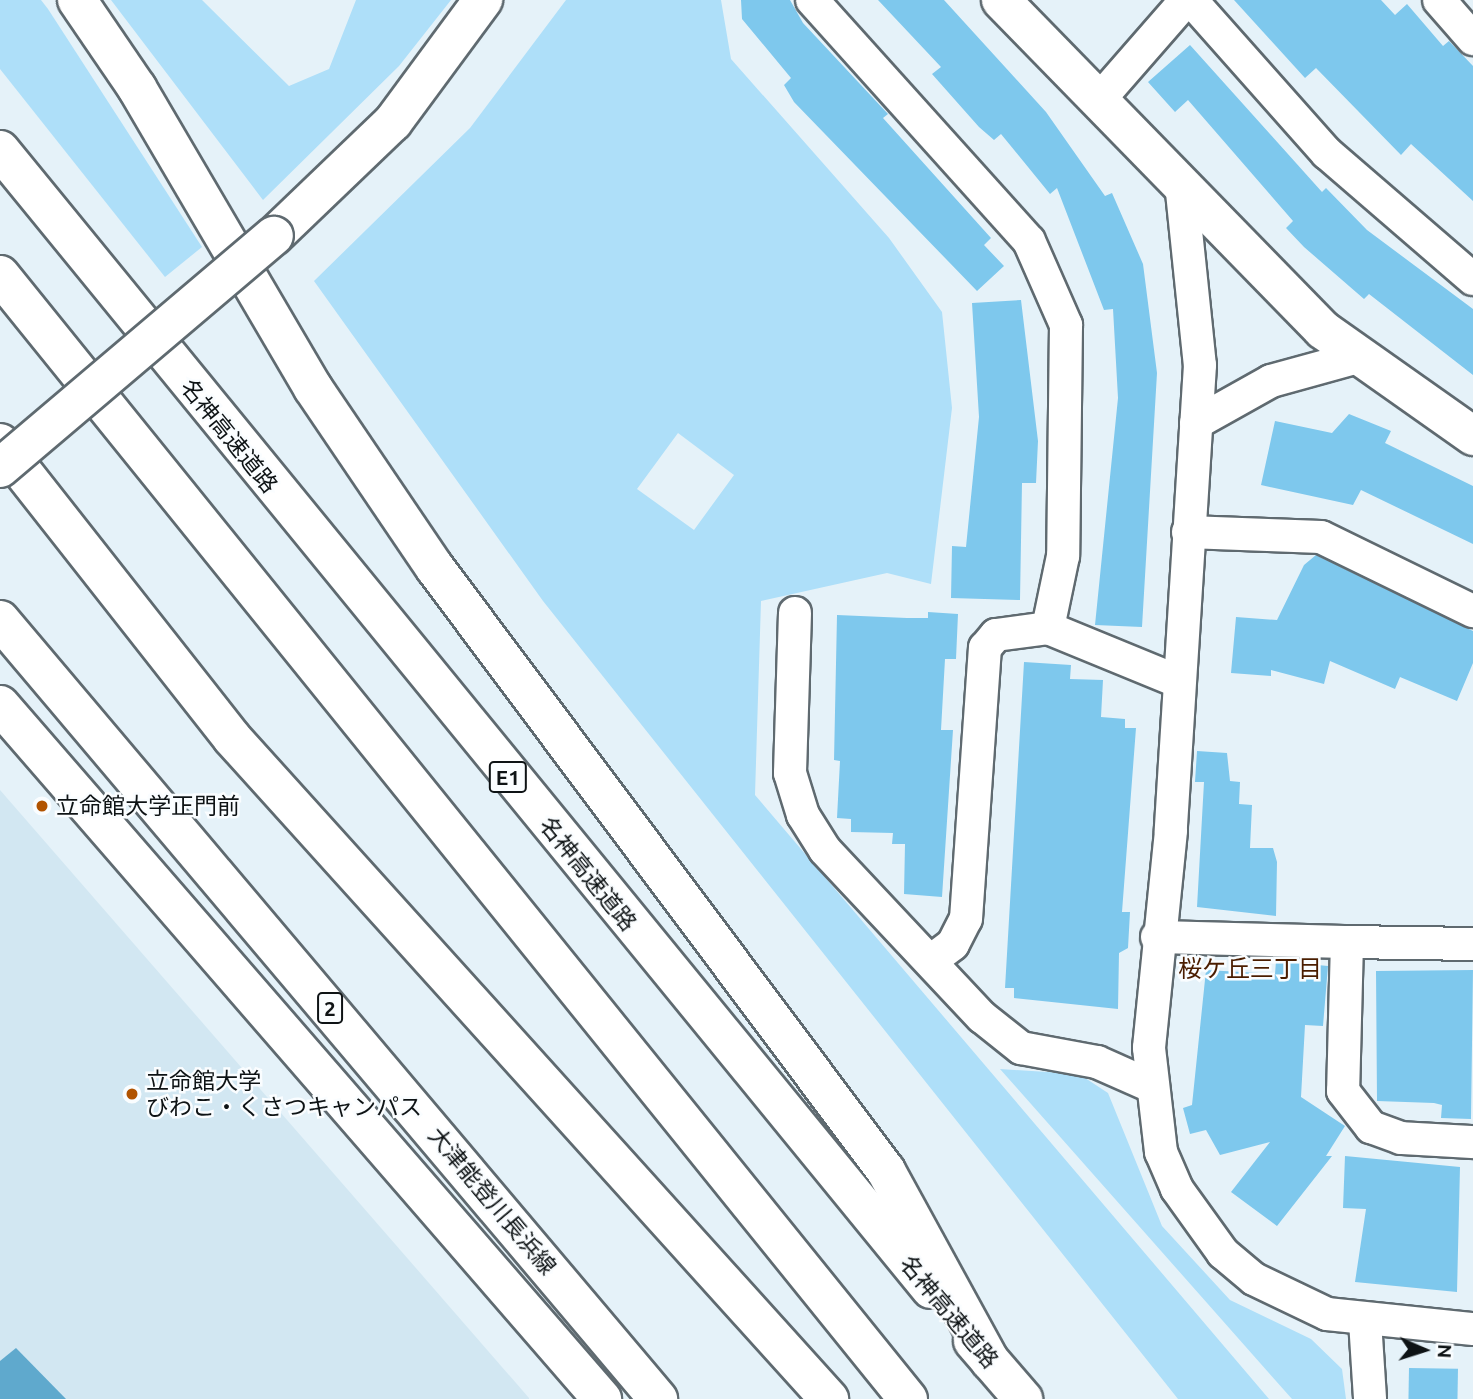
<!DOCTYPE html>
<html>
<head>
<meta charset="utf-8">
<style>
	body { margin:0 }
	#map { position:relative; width:1473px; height:1399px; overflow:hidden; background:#e5f2f9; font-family:Ubuntu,"Noto Sans JP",sans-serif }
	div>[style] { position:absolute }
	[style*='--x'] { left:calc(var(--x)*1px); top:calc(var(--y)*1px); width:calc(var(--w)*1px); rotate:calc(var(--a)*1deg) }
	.built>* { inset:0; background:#d2e7f2 }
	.green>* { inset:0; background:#aedff9 }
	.water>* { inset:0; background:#5fa9cd }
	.building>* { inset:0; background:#7ec8ed; transform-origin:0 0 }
	.roads { filter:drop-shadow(2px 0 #5f6a70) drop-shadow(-2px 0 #5f6a70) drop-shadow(0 2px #5f6a70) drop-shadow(0 -2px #5f6a70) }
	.street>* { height:32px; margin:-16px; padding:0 16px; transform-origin:16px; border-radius:16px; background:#fff }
	.secondary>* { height:38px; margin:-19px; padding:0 19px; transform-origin:19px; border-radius:19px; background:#fff }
	.primary>* { height:38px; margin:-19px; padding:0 19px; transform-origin:19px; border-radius:19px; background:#fff }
	.highway>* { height:38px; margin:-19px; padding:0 19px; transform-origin:19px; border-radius:19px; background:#fff }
	.bridges { filter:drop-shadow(2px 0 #5f6a70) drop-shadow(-2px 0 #5f6a70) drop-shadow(0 2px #5f6a70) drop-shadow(0 -2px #5f6a70) }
	.secondary-bridge>* { height:38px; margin:-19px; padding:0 19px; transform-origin:19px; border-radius:19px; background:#fff }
	.dots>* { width:19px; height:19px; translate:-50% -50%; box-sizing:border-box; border:4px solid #fafdff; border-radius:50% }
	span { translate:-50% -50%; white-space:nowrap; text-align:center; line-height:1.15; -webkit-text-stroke:5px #fafdff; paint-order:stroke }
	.shield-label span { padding:2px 5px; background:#fafdff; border:2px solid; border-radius:5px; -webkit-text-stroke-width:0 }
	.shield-label { font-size:21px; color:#0e1315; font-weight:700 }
	.street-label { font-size:23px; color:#0e1315 }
	.poi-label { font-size:23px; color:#0e1315 }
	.left { translate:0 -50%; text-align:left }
	.neighbourhood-label { font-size:24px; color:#4a1d00 }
	.north { position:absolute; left:1389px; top:1315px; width:70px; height:70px; -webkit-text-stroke:5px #fafdff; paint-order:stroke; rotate:93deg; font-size:19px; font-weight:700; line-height:28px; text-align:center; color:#0e1315 }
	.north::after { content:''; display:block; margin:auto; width:24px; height:32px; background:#0e1315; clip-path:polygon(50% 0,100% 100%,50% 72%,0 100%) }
</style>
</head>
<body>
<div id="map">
	<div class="built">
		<i style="clip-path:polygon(0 790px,529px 1398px,529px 1399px,0 1399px)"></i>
	</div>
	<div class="green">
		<i style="clip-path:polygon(0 0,41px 0,48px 9px,202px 247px,165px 277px,0 69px)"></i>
		<i style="clip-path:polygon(111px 0,202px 0,289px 86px,329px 69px,356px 0,451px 0,399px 66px,263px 200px)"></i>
		<i style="clip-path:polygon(evenodd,566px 0,721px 0,731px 59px,889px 238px,942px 312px,952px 408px,931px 584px,887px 573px,761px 601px,755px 795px,1269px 1399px,1178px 1399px,543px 601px,314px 281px,470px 128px,566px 0,678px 433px,734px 475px,694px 530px,637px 489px,678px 433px)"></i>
		<i style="clip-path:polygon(1000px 1069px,1079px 1074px,1108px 1093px,1162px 1226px,1230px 1300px,1311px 1339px,1342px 1369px,1346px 1399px,1292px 1399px)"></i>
	</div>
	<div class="water">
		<i style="clip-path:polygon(16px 1348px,66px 1399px,0 1399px,0 1361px)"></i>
	</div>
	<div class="building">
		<i style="clip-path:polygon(741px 0,790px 0,803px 23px,888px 114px,883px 118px,991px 238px,984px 245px,1004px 266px,977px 291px,794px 102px,784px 85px,791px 78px,742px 19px)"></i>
		<i style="clip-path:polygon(878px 0,944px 0,1046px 112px,1105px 196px,1112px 193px,1143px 264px,1157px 373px,1142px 627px,1095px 625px,1118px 398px,1113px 309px,1104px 310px,1057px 188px,1050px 194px,1001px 134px,994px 140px,979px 127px,932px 74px,941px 67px)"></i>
		<i style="clip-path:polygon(1234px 0,1381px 0,1395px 15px,1407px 4px,1443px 46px,1449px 41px,1473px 66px,1473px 201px,1411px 144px,1401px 155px,1316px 68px,1305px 78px)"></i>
		<i style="clip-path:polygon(1190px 45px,1322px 192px,1326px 188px,1367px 230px,1473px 309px,1473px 375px,1369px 294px,1364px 299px,1304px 247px,1286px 228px,1293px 221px,1188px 100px,1175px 112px,1148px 82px)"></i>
		<i style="clip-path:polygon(1021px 300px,1038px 441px,1036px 483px,1022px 483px,1020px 600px,951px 598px,952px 546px,966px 547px,979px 417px,972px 303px)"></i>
		<i style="clip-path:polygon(1349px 414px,1391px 431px,1385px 443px,1473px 486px,1473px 544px,1361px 490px,1353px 505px,1261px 485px,1275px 421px,1332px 433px)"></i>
		<i style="clip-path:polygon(1316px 555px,1473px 631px,1473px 663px,1457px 701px,1400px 677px,1395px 689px,1330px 661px,1324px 684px,1271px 670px,1271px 676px,1231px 673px,1236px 617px,1277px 620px,1304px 565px)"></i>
		<i style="clip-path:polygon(928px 612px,958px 614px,956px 659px,945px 659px,941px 730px,953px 730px,942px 897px,904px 894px,905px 844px,892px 844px,893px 833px,851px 832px,851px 819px,837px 818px,840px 761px,834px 760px,837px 615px,907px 618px,928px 618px)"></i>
		<i style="clip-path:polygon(1024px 662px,1071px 665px,1070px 679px,1103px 680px,1101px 717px,1125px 719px,1125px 728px,1136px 728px,1122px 912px,1130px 912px,1128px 948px,1119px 953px,1118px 1009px,1014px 998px,1014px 988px,1005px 988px)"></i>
		<i style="clip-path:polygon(1197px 751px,1227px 753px,1230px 781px,1240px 782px,1239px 804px,1252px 805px,1250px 848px,1273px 848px,1277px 862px,1276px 916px,1197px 907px,1204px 782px,1195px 782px)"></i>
		<i style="clip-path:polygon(1276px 961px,1328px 966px,1323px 1026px,1305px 1025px,1301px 1097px,1345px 1126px,1326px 1156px,1332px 1156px,1277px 1226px,1231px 1192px,1270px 1142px,1220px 1155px,1206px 1130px,1190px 1134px,1183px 1108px,1192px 1105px,1206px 970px,1275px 974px)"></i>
		<i style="clip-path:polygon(1473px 970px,1471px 1119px,1441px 1118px,1442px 1105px,1434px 1103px,1377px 1101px,1376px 971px)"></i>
		<i style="clip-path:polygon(1345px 1156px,1460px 1167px,1457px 1292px,1355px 1282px,1366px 1209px,1343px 1208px)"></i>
		<i style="left:1409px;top:1368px;width:49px;height:31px;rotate:1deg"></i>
	</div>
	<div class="roads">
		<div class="street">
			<i style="--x:812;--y:0;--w:324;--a:48"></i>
			<i style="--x:1029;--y:241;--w:92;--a:66.2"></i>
			<i style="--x:1066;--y:325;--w:231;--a:90.7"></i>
			<i style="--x:1063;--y:556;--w:74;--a:101.8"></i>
			<i style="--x:1191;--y:0;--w:205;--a:48.4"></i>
			<i style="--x:1327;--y:153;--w:193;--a:40.8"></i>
			<i style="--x:1439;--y:0;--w:52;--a:48.9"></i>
			<i style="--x:1098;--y:101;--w:134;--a:-48.9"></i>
			<i style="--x:1182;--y:192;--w:174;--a:84.1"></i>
			<i style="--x:1200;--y:365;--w:467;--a:93.6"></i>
			<i style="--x:1171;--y:831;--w:218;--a:95.8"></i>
			<i style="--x:1149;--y:1048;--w:105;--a:83.4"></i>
			<i style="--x:1161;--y:1152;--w:40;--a:66.6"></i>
			<i style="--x:1177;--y:1189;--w:79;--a:54.3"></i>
			<i style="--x:1223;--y:1253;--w:40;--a:40"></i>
			<i style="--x:1254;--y:1279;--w:81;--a:25.6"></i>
			<i style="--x:1327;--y:1314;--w:147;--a:5.9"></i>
			<i style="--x:1196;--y:423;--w:86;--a:-29.2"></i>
			<i style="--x:1271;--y:381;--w:90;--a:-15.4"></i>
			<i style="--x:1188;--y:532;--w:133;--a:2.2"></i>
			<i style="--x:1321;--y:537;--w:169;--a:26"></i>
			<i style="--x:795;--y:613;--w:160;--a:91.8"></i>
			<i style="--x:790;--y:773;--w:44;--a:72.8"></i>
			<i style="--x:803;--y:815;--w:41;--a:57.8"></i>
			<i style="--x:825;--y:850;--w:229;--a:46.8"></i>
			<i style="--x:982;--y:1017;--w:50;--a:38.5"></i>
			<i style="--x:1021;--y:1048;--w:77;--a:10.4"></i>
			<i style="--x:1097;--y:1062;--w:57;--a:23.9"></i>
			<i style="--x:1157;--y:937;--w:190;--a:1.5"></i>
			<i style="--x:1347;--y:942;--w:149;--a:91.5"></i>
			<i style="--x:1343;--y:1091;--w:46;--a:52.1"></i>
			<i style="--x:1371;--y:1127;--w:32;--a:20"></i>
			<i style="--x:1401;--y:1138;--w:72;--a:3.2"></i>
			<i style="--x:1347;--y:942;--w:126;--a:0.9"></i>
			<i style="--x:932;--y:960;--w:26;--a:-37"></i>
			<i style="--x:953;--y:944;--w:28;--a:-63"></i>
			<i style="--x:966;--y:919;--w:272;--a:-86"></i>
			<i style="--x:985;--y:648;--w:17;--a:-50"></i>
			<i style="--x:996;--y:635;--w:52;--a:-7.7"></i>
			<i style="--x:1048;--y:628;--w:139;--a:22.3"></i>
			<i style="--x:1365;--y:1321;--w:78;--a:86.3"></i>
		</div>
		<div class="secondary">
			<i style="--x:1001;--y:0;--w:461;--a:45.7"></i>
			<i style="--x:1323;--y:330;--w:184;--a:35.2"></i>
			<i style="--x:274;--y:236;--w:165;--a:-43.8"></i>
			<i style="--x:393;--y:122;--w:152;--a:-53.6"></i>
		</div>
		<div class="primary">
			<i style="--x:0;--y:620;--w:1020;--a:49.81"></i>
			<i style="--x:0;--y:705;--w:919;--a:49.06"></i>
		</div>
		<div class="highway">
			<i style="--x:77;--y:0;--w:107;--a:55.7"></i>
			<i style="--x:137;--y:88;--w:348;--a:59.6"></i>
			<i style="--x:313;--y:388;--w:217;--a:55.9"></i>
			<i style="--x:435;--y:568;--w:753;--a:53.21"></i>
			<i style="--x:886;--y:1171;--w:217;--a:61.3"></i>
			<i style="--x:0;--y:150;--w:1471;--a:50.74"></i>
			<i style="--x:0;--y:275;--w:1445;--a:51.07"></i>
			<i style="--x:0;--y:443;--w:375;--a:51.8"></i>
			<i style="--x:232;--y:738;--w:891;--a:47.91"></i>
			<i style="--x:973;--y:1341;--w:77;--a:49.2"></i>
		</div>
	</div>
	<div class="bridges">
		<div class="secondary-bridge">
			<i style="--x:0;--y:468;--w:359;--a:-40.3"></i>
		</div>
	</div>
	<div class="dots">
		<i style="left:42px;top:806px;background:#b15300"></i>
		<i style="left:132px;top:1094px;background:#b15300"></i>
	</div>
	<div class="shield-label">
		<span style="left:508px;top:777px">E1</span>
		<span style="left:330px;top:1008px">2</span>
	</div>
	<div class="street-label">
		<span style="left:229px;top:436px;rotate:51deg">名神高速道路</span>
		<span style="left:588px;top:874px;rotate:51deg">名神高速道路</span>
		<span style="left:492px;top:1201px;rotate:50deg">大津能登川長浜線</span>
		<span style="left:949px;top:1312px;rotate:50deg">名神高速道路</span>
	</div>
	<div class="poi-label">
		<span class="left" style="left:56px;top:806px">立命館大学正門前</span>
		<span class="left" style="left:146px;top:1094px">立命館大学<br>びわこ・くさつキャンパス</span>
	</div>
	<div class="neighbourhood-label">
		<span style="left:1250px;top:969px">桜ケ丘三丁目</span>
	</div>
	<div class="north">N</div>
</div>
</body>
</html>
